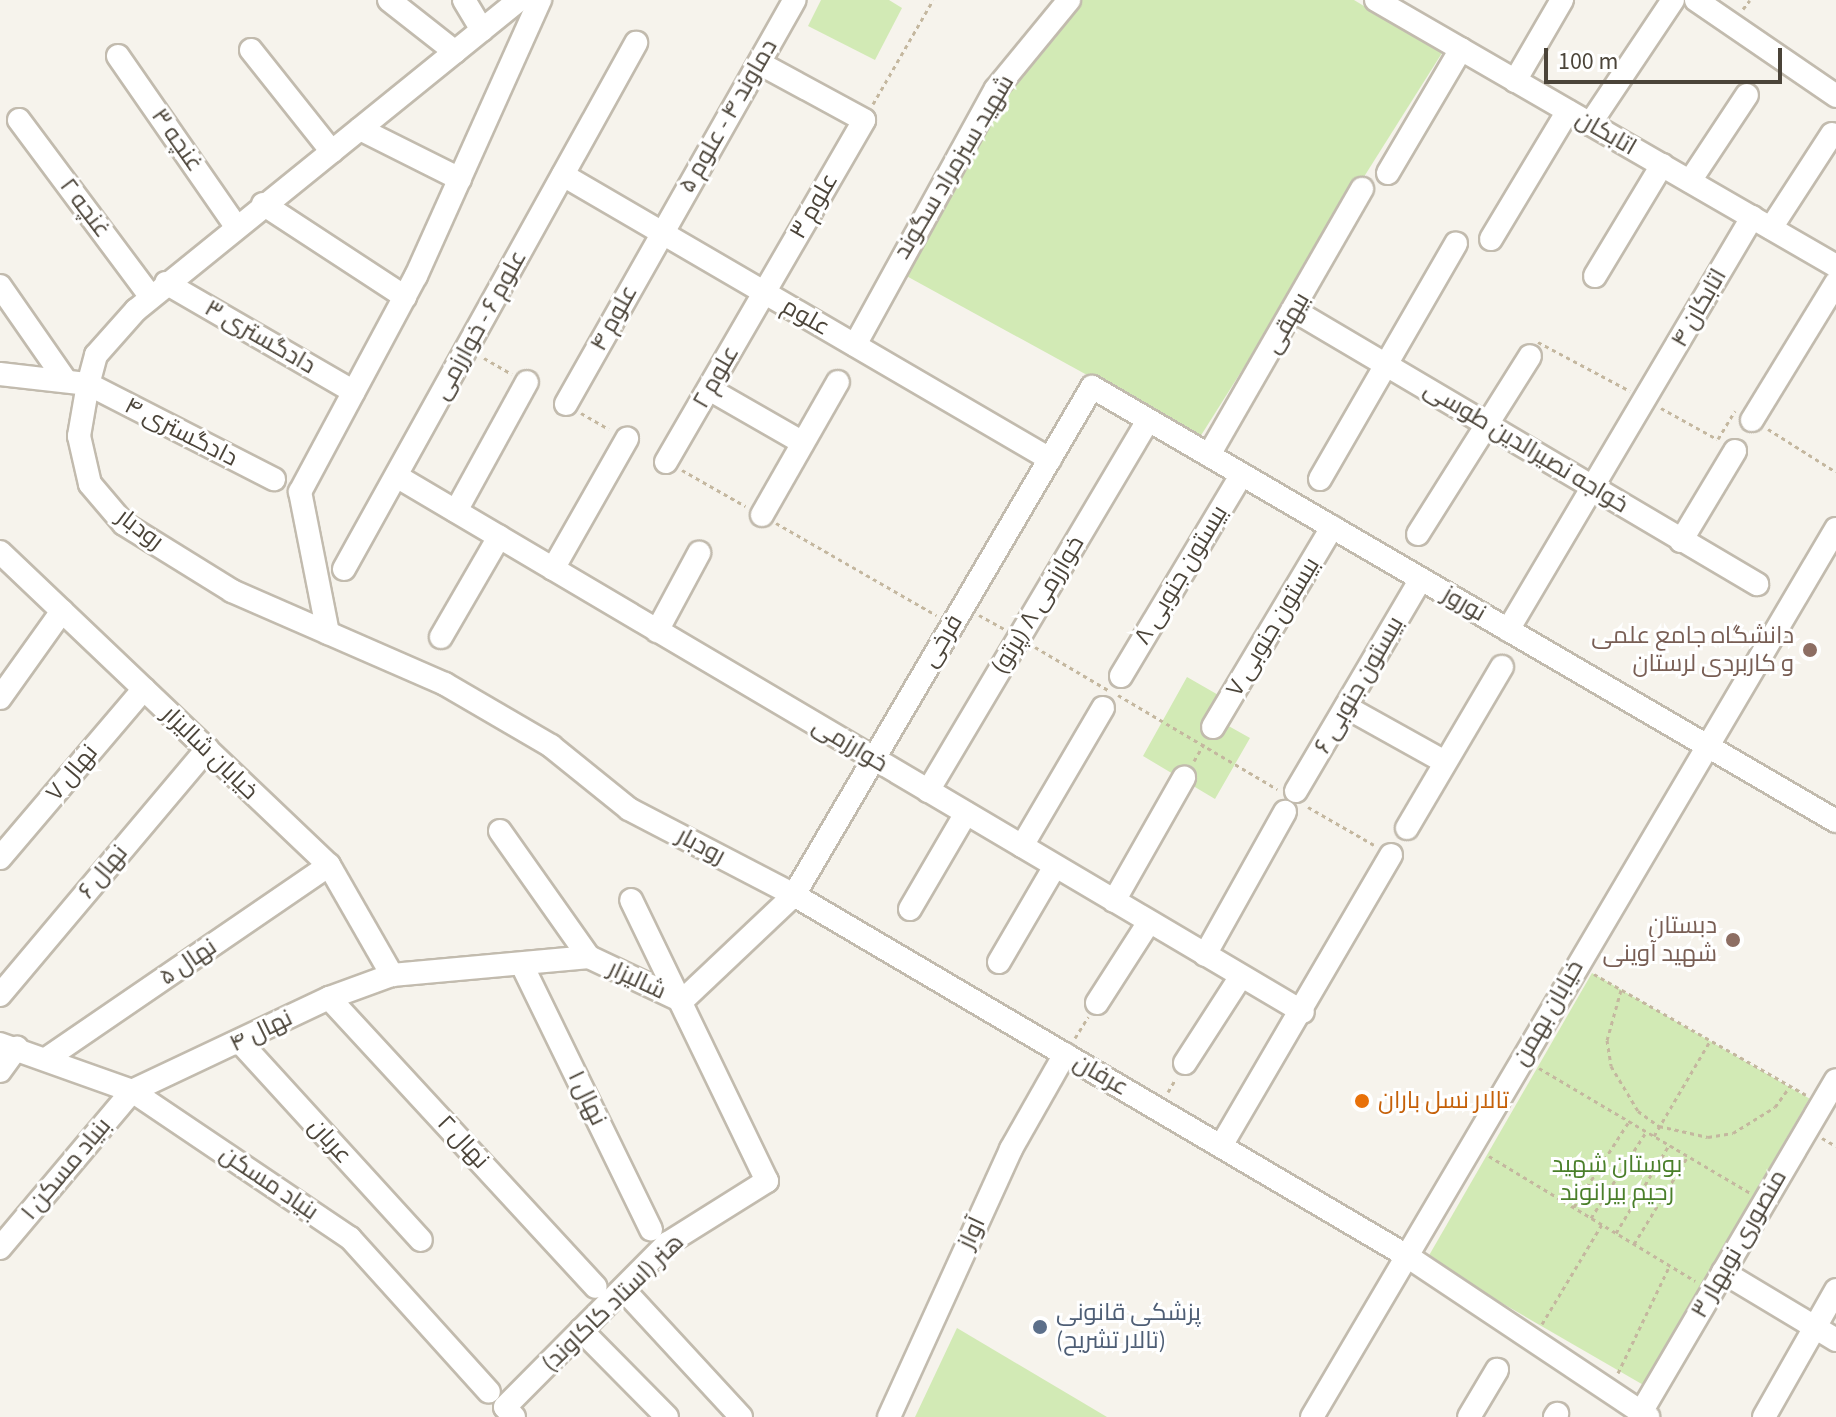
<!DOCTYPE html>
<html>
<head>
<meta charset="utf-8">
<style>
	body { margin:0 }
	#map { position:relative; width:1836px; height:1417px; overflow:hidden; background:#f6f3ec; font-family:"Source Sans 3",Cairo,sans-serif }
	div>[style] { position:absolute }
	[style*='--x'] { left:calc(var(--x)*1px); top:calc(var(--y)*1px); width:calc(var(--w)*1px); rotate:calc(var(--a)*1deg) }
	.green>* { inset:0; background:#d2eab5; transform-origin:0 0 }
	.path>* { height:3px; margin-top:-1.5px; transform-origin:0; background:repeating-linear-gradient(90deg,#c4b79f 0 4px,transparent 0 8px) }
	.roads { filter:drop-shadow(2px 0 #c2bbae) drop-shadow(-2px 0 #c2bbae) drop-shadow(0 2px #c2bbae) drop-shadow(0 -2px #c2bbae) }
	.minor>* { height:22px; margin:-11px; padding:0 11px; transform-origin:11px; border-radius:11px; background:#fff }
	.dots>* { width:22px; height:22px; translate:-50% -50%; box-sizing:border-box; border:4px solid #fff; border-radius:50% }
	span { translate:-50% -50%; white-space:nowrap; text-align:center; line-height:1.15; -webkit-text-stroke:6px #fff; paint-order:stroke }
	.street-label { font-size:24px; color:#4b4439 }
	.education-label { font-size:24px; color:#785e54 }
	.right { translate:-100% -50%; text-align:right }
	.food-label { font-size:24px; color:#c56008 }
	.left { translate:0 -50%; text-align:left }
	.park-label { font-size:24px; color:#4a7f2a }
	.service-label { font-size:24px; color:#4e5e75 }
	.scale { position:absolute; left:1544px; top:48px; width:238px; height:36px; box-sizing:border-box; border:4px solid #4b4439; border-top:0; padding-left:10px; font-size:24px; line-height:28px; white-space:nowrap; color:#4b4439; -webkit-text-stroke:6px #fff; paint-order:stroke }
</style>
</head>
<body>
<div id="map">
	<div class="green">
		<i style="clip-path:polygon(821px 0,889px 0,902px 8px,875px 60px,808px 26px)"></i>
		<i style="clip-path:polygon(1080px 0,1354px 0,1442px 53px,1200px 437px,901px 273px,1016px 83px)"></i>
		<i style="clip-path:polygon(1187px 677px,1234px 704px,1225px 724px,1250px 738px,1215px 799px,1143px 756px)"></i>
		<i style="left:1592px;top:973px;width:251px;height:331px;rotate:30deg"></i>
		<i style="clip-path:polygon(957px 1328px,1107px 1417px,915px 1417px)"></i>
	</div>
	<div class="path">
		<i style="--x:1743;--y:9;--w:11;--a:-52"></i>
		<i style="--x:873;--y:104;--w:120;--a:-60"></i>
		<i style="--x:1538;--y:342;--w:104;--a:28"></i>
		<i style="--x:484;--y:358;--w:32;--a:30"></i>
		<i style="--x:1661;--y:408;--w:64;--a:29"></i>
		<i style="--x:581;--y:413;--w:32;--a:30"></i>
		<i style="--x:1768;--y:429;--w:80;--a:32.3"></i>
		<i style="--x:1718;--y:439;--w:33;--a:-59"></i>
		<i style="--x:682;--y:470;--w:73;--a:29.7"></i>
		<i style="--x:776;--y:523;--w:185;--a:29.9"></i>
		<i style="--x:979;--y:615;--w:29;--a:29"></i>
		<i style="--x:1035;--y:647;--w:85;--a:30.5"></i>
		<i style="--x:1118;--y:695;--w:185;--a:30.6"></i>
		<i style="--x:1194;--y:761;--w:20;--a:-60"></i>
		<i style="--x:1308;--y:807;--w:76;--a:29.9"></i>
		<i style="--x:1594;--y:974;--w:244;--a:29.7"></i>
		<i style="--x:1621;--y:990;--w:52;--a:105.6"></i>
		<i style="--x:1607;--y:1040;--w:26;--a:81"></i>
		<i style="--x:1611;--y:1066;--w:52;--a:59"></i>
		<i style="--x:1638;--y:1111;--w:26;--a:36"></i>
		<i style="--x:1659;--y:1126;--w:50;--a:12.7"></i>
		<i style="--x:1708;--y:1137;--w:25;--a:-9"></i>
		<i style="--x:1733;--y:1133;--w:49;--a:-31.8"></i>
		<i style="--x:1775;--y:1107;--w:26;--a:-54"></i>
		<i style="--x:1075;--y:1038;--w:25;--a:-58"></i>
		<i style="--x:1539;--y:1068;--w:245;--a:30.6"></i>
		<i style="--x:1168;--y:1092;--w:16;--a:-60"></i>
		<i style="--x:1654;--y:1136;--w:110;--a:-59.5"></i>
		<i style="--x:1822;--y:1138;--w:16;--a:30"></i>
		<i style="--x:1489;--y:1156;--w:241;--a:31.2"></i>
		<i style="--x:1574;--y:1207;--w:100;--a:-57.3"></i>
		<i style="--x:1591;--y:1218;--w:102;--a:-57.4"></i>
		<i style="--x:1616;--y:1233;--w:103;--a:-58.9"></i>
		<i style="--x:1634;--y:1244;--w:103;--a:-58.5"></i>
		<i style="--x:1542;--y:1324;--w:117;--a:-59"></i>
		<i style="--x:1618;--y:1373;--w:120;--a:-64.3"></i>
	</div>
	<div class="roads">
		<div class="minor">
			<i style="--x:389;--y:0;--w:84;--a:38.2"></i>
			<i style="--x:464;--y:0;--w:35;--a:59"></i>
			<i style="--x:519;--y:0;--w:493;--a:141"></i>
			<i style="--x:136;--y:310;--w:60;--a:131.6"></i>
			<i style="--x:96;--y:355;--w:30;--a:105"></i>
			<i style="--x:88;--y:384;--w:53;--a:99.8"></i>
			<i style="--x:79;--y:436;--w:49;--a:77.1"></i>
			<i style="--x:90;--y:484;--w:52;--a:49.6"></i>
			<i style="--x:124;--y:524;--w:127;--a:31.8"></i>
			<i style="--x:232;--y:591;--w:232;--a:23.6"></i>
			<i style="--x:445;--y:684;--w:123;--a:30.3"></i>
			<i style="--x:551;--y:746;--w:100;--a:38.9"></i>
			<i style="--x:629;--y:809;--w:186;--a:27.5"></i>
			<i style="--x:794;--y:895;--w:711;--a:30.49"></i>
			<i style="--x:1407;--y:1256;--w:290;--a:33.7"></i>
			<i style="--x:1376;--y:0;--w:531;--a:30.04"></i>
			<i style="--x:1696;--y:0;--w:170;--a:34.4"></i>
			<i style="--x:251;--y:50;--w:130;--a:51.5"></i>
			<i style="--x:118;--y:56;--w:206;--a:55.3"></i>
			<i style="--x:1515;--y:81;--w:94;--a:-59.9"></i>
			<i style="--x:19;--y:120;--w:219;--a:53.3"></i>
			<i style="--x:1590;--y:124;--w:149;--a:-56.2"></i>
			<i style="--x:360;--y:129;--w:112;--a:26.6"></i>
			<i style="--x:1388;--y:173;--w:144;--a:-59.5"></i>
			<i style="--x:563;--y:175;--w:564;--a:30.25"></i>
			<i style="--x:1690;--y:181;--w:103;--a:-56.5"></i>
			<i style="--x:263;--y:204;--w:170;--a:33.2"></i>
			<i style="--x:1771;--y:228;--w:112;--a:-57"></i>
			<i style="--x:1491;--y:239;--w:149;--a:-59"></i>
			<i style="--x:1595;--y:276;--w:130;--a:-58.9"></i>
			<i style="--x:166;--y:283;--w:217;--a:30.1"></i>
			<i style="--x:0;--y:286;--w:112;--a:55.2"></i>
			<i style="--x:1295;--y:311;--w:537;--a:30.58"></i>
			<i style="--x:855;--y:345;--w:292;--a:-61.2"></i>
			<i style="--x:996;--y:89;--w:115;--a:-50.6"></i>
			<i style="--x:0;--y:374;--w:89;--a:6.5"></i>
			<i style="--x:88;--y:384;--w:209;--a:27.1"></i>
			<i style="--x:709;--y:389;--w:108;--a:29.9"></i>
			<i style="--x:566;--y:404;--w:464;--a:-60.5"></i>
			<i style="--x:1752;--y:420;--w:161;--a:-58.5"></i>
			<i style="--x:1209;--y:455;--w:307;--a:-60.1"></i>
			<i style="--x:666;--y:462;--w:395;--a:-59.9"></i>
			<i style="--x:864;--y:120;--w:119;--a:-151.5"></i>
			<i style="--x:398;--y:477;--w:1051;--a:30.59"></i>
			<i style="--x:1320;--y:479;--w:272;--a:-60"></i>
			<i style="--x:456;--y:511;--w:147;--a:-61.2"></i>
			<i style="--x:762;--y:515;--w:153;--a:-60.3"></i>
			<i style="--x:1418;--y:534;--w:210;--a:-57.8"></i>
			<i style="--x:1681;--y:541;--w:105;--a:-59"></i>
			<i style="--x:0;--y:552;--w:454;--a:43.6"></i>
			<i style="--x:329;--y:865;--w:127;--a:60.2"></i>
			<i style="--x:344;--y:569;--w:602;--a:-60.96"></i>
			<i style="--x:553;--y:569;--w:150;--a:-60.4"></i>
			<i style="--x:1508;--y:630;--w:480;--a:-59.4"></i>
			<i style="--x:657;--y:631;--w:89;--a:-61.7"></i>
			<i style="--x:328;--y:633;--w:144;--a:-101.2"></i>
			<i style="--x:300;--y:492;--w:245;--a:-61.8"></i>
			<i style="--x:416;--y:276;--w:303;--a:-65.8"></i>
			<i style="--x:441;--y:637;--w:116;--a:-59.9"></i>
			<i style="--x:1121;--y:676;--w:235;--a:-59.1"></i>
			<i style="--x:0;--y:698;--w:107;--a:-54.5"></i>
			<i style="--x:1346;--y:707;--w:111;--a:29.1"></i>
			<i style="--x:1213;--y:727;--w:233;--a:-59.2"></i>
			<i style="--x:928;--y:791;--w:431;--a:-59.3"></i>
			<i style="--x:1296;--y:791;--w:246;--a:-59.5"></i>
			<i style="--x:1407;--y:828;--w:187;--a:-59.5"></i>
			<i style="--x:500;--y:831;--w:154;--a:54.8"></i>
			<i style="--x:1022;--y:846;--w:160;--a:-59.6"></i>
			<i style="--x:0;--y:858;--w:222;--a:-49.6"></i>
			<i style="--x:1114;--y:901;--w:142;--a:-60.4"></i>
			<i style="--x:910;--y:909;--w:111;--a:-59.7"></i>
			<i style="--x:1205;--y:955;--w:164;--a:-60.8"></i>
			<i style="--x:999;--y:962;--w:111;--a:-59.7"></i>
			<i style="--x:523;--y:967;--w:292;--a:64"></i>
			<i style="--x:0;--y:995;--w:322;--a:-49.9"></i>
			<i style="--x:329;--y:998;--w:393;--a:47.3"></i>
			<i style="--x:1097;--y:1003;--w:96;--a:-57.3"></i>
			<i style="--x:240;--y:1042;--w:268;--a:47.6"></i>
			<i style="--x:0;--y:1044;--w:140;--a:19.6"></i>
			<i style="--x:132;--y:1091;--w:263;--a:34"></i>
			<i style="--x:350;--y:1238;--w:207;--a:47.9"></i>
			<i style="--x:46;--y:1059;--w:343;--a:-34.4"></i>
			<i style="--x:1185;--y:1063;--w:103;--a:-57.2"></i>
			<i style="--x:0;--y:1071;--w:29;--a:-54"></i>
			<i style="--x:1221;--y:1146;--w:337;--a:-59.7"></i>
			<i style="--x:0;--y:1248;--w:205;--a:-49.9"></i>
			<i style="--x:132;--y:1091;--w:218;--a:-25.3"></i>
			<i style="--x:329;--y:998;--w:67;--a:-20.1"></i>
			<i style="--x:392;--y:975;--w:198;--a:-5.2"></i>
			<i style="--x:589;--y:957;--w:103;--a:25.3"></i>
			<i style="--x:682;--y:1001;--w:154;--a:-43.4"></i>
			<i style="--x:794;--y:895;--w:589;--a:-59.6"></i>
			<i style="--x:1092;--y:387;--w:861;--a:30.26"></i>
			<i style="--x:1723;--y:1272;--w:132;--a:31"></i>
			<i style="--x:623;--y:1289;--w:174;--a:47.3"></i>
			<i style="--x:581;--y:1330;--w:122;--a:45.3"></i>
			<i style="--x:1643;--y:1409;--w:381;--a:-59.6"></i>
			<i style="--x:514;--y:1417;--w:13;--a:-132"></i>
			<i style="--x:505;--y:1407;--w:231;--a:-45.2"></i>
			<i style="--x:668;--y:1243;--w:117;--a:-32.1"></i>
			<i style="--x:767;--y:1181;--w:312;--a:-115.8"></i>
			<i style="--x:889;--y:1417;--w:294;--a:-65.5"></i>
			<i style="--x:1011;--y:1149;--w:109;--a:-60.4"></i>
			<i style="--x:1312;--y:1417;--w:1031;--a:-59.46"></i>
			<i style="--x:1469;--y:1417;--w:55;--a:-59.2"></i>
			<i style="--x:1555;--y:1417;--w:4;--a:-56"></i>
			<i style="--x:1764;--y:1417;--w:146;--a:-60.4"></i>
		</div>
	</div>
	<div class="dots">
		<i style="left:1810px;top:650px;background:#8d6e63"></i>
		<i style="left:1733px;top:940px;background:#8d6e63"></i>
		<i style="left:1362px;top:1101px;background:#e8710a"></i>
		<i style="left:1040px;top:1327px;background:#5c6f8a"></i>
	</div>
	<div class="street-label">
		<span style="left:728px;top:116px;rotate:-60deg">دماوند ۴ - علوم ۵</span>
		<span style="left:1606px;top:133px;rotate:30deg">اتابکان</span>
		<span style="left:177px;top:140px;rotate:55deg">غنچه ۳</span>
		<span style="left:954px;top:167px;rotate:-59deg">شهید سبزمراد سگوند</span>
		<span style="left:814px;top:206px;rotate:-60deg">علوم ۳</span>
		<span style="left:85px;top:208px;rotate:53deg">غنچه ۲</span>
		<span style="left:1699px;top:308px;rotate:-60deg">اتابکان ۴</span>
		<span style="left:806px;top:317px;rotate:30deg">علوم</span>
		<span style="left:614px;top:318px;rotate:-61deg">علوم ۴</span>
		<span style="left:1287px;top:323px;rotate:-60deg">بیهقی</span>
		<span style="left:480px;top:325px;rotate:-61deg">علوم ۶ - خوارزمی</span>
		<span style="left:260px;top:337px;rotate:30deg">دادگستری ۳</span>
		<span style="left:716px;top:377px;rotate:-60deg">علوم ۲</span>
		<span style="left:181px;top:432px;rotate:27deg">دادگستری ۴</span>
		<span style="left:1526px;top:447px;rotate:31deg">خواجه نصیرالدین طوسی</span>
		<span style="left:140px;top:529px;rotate:37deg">رودبار</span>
		<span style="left:1181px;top:575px;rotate:-59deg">بیستون جنوبی ۸</span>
		<span style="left:1464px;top:604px;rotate:30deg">نوروز</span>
		<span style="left:1038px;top:605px;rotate:-59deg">خوارزمی ۸ (پرتو)</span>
		<span style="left:1273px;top:627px;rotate:-59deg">بیستون جنوبی ۷</span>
		<span style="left:942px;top:641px;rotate:-59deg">فرخی</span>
		<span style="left:1359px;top:685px;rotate:-60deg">بیستون جنوبی ۶</span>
		<span style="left:850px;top:745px;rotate:31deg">خوارزمی</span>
		<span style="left:210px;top:753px;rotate:44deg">خیابان شالیزار</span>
		<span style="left:72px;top:773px;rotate:-50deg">نهال ۷</span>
		<span style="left:701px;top:846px;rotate:28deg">رودبار</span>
		<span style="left:103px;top:872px;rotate:-50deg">نهال ۶</span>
		<span style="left:188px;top:962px;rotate:-34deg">نهال ۵</span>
		<span style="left:637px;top:980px;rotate:25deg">شالیزار</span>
		<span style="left:1548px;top:1013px;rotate:-60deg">خیابان بهمن</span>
		<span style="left:261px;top:1031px;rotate:-26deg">نهال ۴</span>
		<span style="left:1101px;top:1075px;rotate:30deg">عرفان</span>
		<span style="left:587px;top:1098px;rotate:64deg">نهال ۱</span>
		<span style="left:330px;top:1141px;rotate:48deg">عربان</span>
		<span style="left:463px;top:1142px;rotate:47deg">نهال ۲</span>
		<span style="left:66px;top:1169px;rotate:-50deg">بنیاد مسکن ۱</span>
		<span style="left:269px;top:1183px;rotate:34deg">بنیاد مسکن</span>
		<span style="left:972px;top:1233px;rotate:-65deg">آواز</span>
		<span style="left:1739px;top:1244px;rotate:-60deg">منصوری نوبهار ۳</span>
		<span style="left:613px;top:1303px;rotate:-44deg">هنر (استاد کاکاوند)</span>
	</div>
	<div class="education-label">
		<span class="right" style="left:1794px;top:650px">دانشگاه جامع علمی<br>و کاربردی لرستان</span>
		<span class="right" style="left:1717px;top:940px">دبستان<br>شهید آوینی</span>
	</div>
	<div class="food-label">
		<span class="left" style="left:1378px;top:1101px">تالار نسل باران</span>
	</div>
	<div class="park-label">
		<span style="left:1617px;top:1179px">بوستان شهید<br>رحیم بیرانوند</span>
	</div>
	<div class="service-label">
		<span class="left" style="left:1056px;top:1327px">پزشکی قانونی<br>(تالار تشریح)</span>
	</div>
	<div class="scale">100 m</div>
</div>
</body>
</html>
